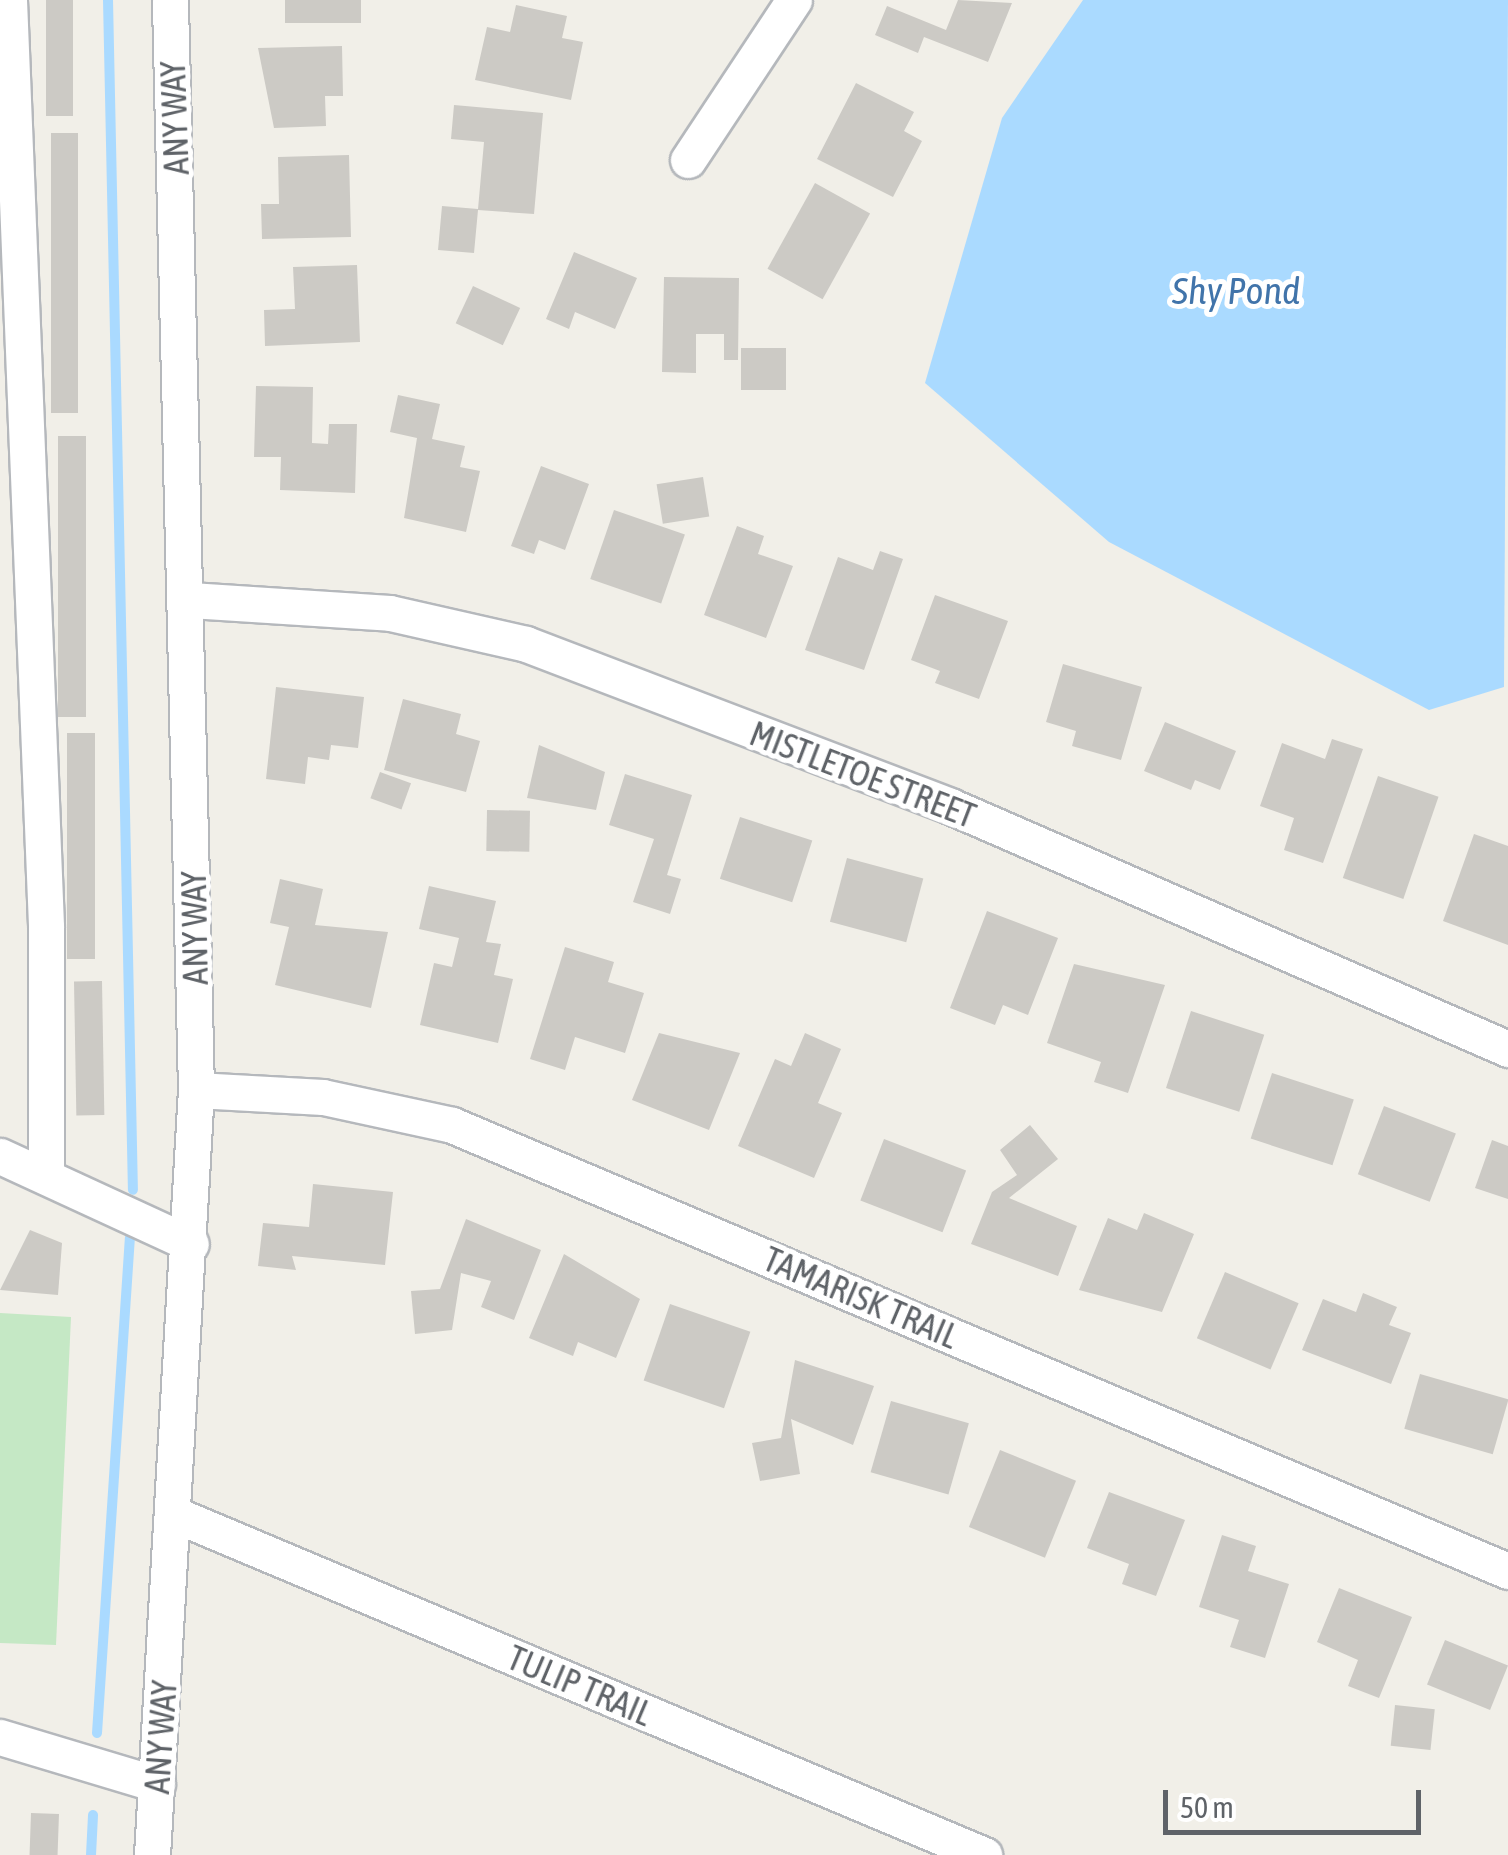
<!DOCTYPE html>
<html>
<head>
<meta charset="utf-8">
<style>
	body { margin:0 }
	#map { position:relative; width:1508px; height:1855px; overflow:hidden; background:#f1efe8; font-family:"Asap Condensed",sans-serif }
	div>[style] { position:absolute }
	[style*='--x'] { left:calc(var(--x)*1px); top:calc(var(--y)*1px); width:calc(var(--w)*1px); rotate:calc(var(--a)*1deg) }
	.green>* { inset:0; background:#c5e8c5 }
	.water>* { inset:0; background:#aadaff }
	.stream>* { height:10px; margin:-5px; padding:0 5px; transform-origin:5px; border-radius:5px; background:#aadaff }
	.building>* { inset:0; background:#cccac5; transform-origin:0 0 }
	.roads { filter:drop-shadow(2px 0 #b5b8bc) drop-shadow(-2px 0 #b5b8bc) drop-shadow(0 2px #b5b8bc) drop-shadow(0 -2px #b5b8bc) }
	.minor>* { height:35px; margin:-17.5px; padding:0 17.5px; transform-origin:17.5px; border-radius:17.5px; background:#fff }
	span { translate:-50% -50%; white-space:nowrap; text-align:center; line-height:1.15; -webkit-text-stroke:10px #fff; paint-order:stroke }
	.street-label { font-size:35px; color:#5f6368 }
	.water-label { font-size:38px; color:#4174aa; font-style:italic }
	.scale { position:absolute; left:1163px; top:1790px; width:258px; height:45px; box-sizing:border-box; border:5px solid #5f6368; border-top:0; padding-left:12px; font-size:30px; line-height:35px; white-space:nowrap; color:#5f6368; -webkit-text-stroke:8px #fff; paint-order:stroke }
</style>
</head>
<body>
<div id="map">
	<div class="green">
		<i style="clip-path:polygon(0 1313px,71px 1317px,56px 1645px,0 1643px)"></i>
	</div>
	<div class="water">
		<i style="clip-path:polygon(1083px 0,1508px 0,1504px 687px,1429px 710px,1109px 542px,925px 383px,1002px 118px)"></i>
	</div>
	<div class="stream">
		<i style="--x:108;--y:0;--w:1190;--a:88.8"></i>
		<i style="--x:97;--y:1733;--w:496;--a:-86.2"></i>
		<i style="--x:91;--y:1855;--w:40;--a:-87.1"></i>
	</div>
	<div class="building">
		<i style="left:46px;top:0;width:27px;height:116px"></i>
		<i style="left:285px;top:0;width:76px;height:23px"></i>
		<i style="clip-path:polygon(958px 0,1012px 3px,988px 62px,924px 37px,918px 53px,875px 35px,887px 6px,946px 30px)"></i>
		<i style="clip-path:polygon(516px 5px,567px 16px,562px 38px,583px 42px,571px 100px,475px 80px,487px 27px,510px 32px)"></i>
		<i style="clip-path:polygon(342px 46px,343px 96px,325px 96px,326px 126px,274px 128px,258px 48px)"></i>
		<i style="clip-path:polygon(856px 83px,914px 112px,904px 131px,922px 141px,893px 197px,817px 159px)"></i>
		<i style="clip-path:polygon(454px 105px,543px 113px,534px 214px,478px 210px,474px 253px,438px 250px,442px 206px,478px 209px,484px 142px,451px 139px)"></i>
		<i style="left:51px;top:133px;width:27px;height:280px"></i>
		<i style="clip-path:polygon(349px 155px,351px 237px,262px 239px,261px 204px,279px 204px,278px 157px)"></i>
		<i style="left:815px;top:183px;width:63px;height:98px;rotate:29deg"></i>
		<i style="clip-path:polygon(574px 252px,637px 278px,615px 329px,575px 312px,569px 329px,546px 319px)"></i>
		<i style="clip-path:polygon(357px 265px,360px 342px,265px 346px,264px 310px,295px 309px,293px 267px)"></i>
		<i style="clip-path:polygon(664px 277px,739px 278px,738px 360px,724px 360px,724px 334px,696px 334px,696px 373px,662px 372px)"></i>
		<i style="left:473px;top:286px;width:52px;height:41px;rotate:25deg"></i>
		<i style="left:786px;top:348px;width:42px;height:45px;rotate:90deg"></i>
		<i style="clip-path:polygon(256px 386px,313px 387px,312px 443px,328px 444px,329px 424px,357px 424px,355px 493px,280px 490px,281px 457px,254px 457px)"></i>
		<i style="clip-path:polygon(398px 395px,440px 404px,432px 439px,465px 446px,460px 467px,480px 471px,466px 532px,404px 518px,417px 438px,390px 432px)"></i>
		<i style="left:58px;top:436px;width:28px;height:281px"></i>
		<i style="clip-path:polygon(541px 466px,589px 484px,565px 550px,539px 540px,534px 554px,511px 546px)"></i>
		<i style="left:703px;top:477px;width:40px;height:47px;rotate:81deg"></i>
		<i style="left:614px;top:510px;width:75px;height:73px;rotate:19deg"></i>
		<i style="clip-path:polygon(737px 526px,764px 536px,758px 554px,793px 566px,766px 638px,704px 615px)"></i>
		<i style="clip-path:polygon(880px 551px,903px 559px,864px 670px,805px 650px,838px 557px,873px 570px)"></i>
		<i style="clip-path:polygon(935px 595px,1008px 621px,979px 699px,935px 683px,940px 671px,911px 660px)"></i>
		<i style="clip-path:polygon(1063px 664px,1142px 687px,1121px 760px,1072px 746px,1076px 731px,1046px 722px)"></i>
		<i style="clip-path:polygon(276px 687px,364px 697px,358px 748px,331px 745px,329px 760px,308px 757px,305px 784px,266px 779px)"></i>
		<i style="clip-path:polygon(403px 699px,461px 714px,456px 734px,480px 741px,466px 792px,384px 770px)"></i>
		<i style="clip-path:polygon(1165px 722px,1236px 751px,1220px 790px,1195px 780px,1191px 790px,1144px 771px)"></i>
		<i style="left:67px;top:733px;width:28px;height:226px"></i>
		<i style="clip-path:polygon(1332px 739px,1363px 749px,1323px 863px,1284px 850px,1294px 818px,1260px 806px,1282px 743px,1325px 759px)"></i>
		<i style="clip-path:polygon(539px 745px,605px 772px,596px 810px,527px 798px)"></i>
		<i style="left:380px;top:772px;width:33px;height:28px;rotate:20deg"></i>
		<i style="clip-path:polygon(625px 774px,692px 795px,667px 875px,681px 879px,670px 914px,633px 902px,654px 839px,609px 825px)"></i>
		<i style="left:1378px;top:776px;width:64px;height:108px;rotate:19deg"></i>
		<i style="left:487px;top:810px;width:43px;height:41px;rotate:1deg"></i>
		<i style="left:740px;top:817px;width:76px;height:65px;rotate:18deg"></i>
		<i style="clip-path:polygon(1474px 834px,1508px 846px,1508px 945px,1443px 921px)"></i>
		<i style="left:847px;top:858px;width:79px;height:66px;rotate:15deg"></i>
		<i style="clip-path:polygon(280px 879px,323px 889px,315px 925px,388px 932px,371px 1008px,275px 985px,289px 927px,270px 923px)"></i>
		<i style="clip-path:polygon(429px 886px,496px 901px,486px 942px,501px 944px,494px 975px,513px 979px,498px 1043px,420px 1025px,434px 963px,452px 967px,459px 938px,419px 929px)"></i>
		<i style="clip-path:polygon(987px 911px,1058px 938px,1028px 1015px,1003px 1005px,995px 1025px,950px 1008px)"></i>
		<i style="clip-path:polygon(565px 947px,614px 962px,608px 982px,644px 993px,625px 1053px,575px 1037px,565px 1070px,530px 1059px)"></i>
		<i style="clip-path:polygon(1074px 964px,1165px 985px,1128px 1093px,1094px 1082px,1101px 1062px,1047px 1043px)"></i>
		<i style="left:102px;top:981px;width:134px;height:28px;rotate:89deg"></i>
		<i style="left:1191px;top:1011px;width:77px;height:81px;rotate:18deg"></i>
		<i style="clip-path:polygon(659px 1033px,740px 1053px,709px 1130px,632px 1100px)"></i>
		<i style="clip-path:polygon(805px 1033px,841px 1049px,818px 1103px,842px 1113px,814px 1178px,738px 1146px,775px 1059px,791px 1066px)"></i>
		<i style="left:1272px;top:1073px;width:86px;height:69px;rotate:18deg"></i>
		<i style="left:1384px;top:1106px;width:77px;height:73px;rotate:21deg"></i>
		<i style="clip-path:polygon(1030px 1125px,1058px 1159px,1009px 1198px,1077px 1226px,1058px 1276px,971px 1244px,992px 1192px,1017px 1175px,1000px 1150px)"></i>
		<i style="left:884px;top:1139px;width:88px;height:66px;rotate:21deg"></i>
		<i style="clip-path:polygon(1492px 1140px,1508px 1146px,1508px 1199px,1475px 1188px)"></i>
		<i style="clip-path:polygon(313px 1184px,393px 1192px,385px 1265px,292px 1256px,296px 1270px,258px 1266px,263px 1223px,309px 1227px)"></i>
		<i style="clip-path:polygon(1144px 1213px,1194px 1234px,1162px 1312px,1079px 1290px,1108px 1218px,1137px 1230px)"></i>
		<i style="clip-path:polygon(466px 1219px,541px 1250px,514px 1320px,481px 1307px,491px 1281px,461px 1273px,452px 1330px,415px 1334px,411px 1291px,440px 1289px)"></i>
		<i style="clip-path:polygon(30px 1230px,62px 1243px,58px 1295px,0 1290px)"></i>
		<i style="clip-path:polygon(564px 1254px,640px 1299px,616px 1358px,578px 1342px,573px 1356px,529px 1338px)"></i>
		<i style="left:1225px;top:1272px;width:80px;height:72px;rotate:23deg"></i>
		<i style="clip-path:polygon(1363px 1293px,1397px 1307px,1389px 1325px,1411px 1333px,1391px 1384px,1302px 1350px,1323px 1299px,1356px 1312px)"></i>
		<i style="left:670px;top:1304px;width:85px;height:81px;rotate:19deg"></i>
		<i style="clip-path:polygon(795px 1360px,874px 1386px,853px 1445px,791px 1419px,800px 1474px,760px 1481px,752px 1443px,781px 1438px)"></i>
		<i style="left:1420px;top:1374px;width:92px;height:57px;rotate:16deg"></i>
		<i style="left:891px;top:1401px;width:81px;height:74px;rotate:16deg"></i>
		<i style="left:1000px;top:1450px;width:82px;height:83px;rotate:22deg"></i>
		<i style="clip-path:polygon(1109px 1492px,1185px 1520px,1156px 1596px,1122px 1584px,1129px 1564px,1087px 1548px)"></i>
		<i style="clip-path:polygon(1222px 1535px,1256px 1546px,1248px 1571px,1289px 1584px,1265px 1658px,1230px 1647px,1239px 1620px,1199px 1607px)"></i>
		<i style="clip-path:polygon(1339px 1588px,1412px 1617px,1379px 1698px,1348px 1686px,1358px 1660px,1317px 1642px)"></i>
		<i style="left:1445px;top:1640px;width:68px;height:48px;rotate:22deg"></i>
		<i style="left:1395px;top:1705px;width:40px;height:41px;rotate:6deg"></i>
		<i style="left:31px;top:1813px;width:28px;height:42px;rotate:2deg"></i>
	</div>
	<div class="roads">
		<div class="minor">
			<i style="--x:9;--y:0;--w:928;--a:87.71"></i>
			<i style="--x:46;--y:927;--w:247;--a:90"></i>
			<i style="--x:688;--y:160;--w:192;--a:-56.5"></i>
			<i style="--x:190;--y:600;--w:200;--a:3.7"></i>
			<i style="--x:390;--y:613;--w:139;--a:12.8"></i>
			<i style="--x:526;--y:644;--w:454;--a:20.9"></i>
			<i style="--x:950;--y:806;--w:609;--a:23.53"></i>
			<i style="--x:196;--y:1090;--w:127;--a:3.2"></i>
			<i style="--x:323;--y:1097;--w:132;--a:12.2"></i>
			<i style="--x:452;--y:1125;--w:1146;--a:22.9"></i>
			<i style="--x:0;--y:1156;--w:210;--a:24.7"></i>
			<i style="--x:176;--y:1515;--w:877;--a:22.82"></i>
			<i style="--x:0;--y:1737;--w:164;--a:16.7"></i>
			<i style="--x:152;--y:1855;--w:766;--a:-86.71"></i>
			<i style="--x:196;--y:1090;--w:1090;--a:-91.37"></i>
		</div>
	</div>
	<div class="street-label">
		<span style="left:174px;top:118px;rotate:-92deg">ANY WAY</span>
		<span style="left:863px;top:774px;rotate:21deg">MISTLETOE STREET</span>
		<span style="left:194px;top:928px;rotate:-91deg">ANY WAY</span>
		<span style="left:861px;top:1297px;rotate:23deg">TAMARISK TRAIL</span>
		<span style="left:580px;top:1685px;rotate:23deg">TULIP TRAIL</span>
		<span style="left:160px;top:1737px;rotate:-86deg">ANY WAY</span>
	</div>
	<div class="water-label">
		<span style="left:1236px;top:291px">Shy Pond</span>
	</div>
	<div class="scale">50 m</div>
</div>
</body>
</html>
